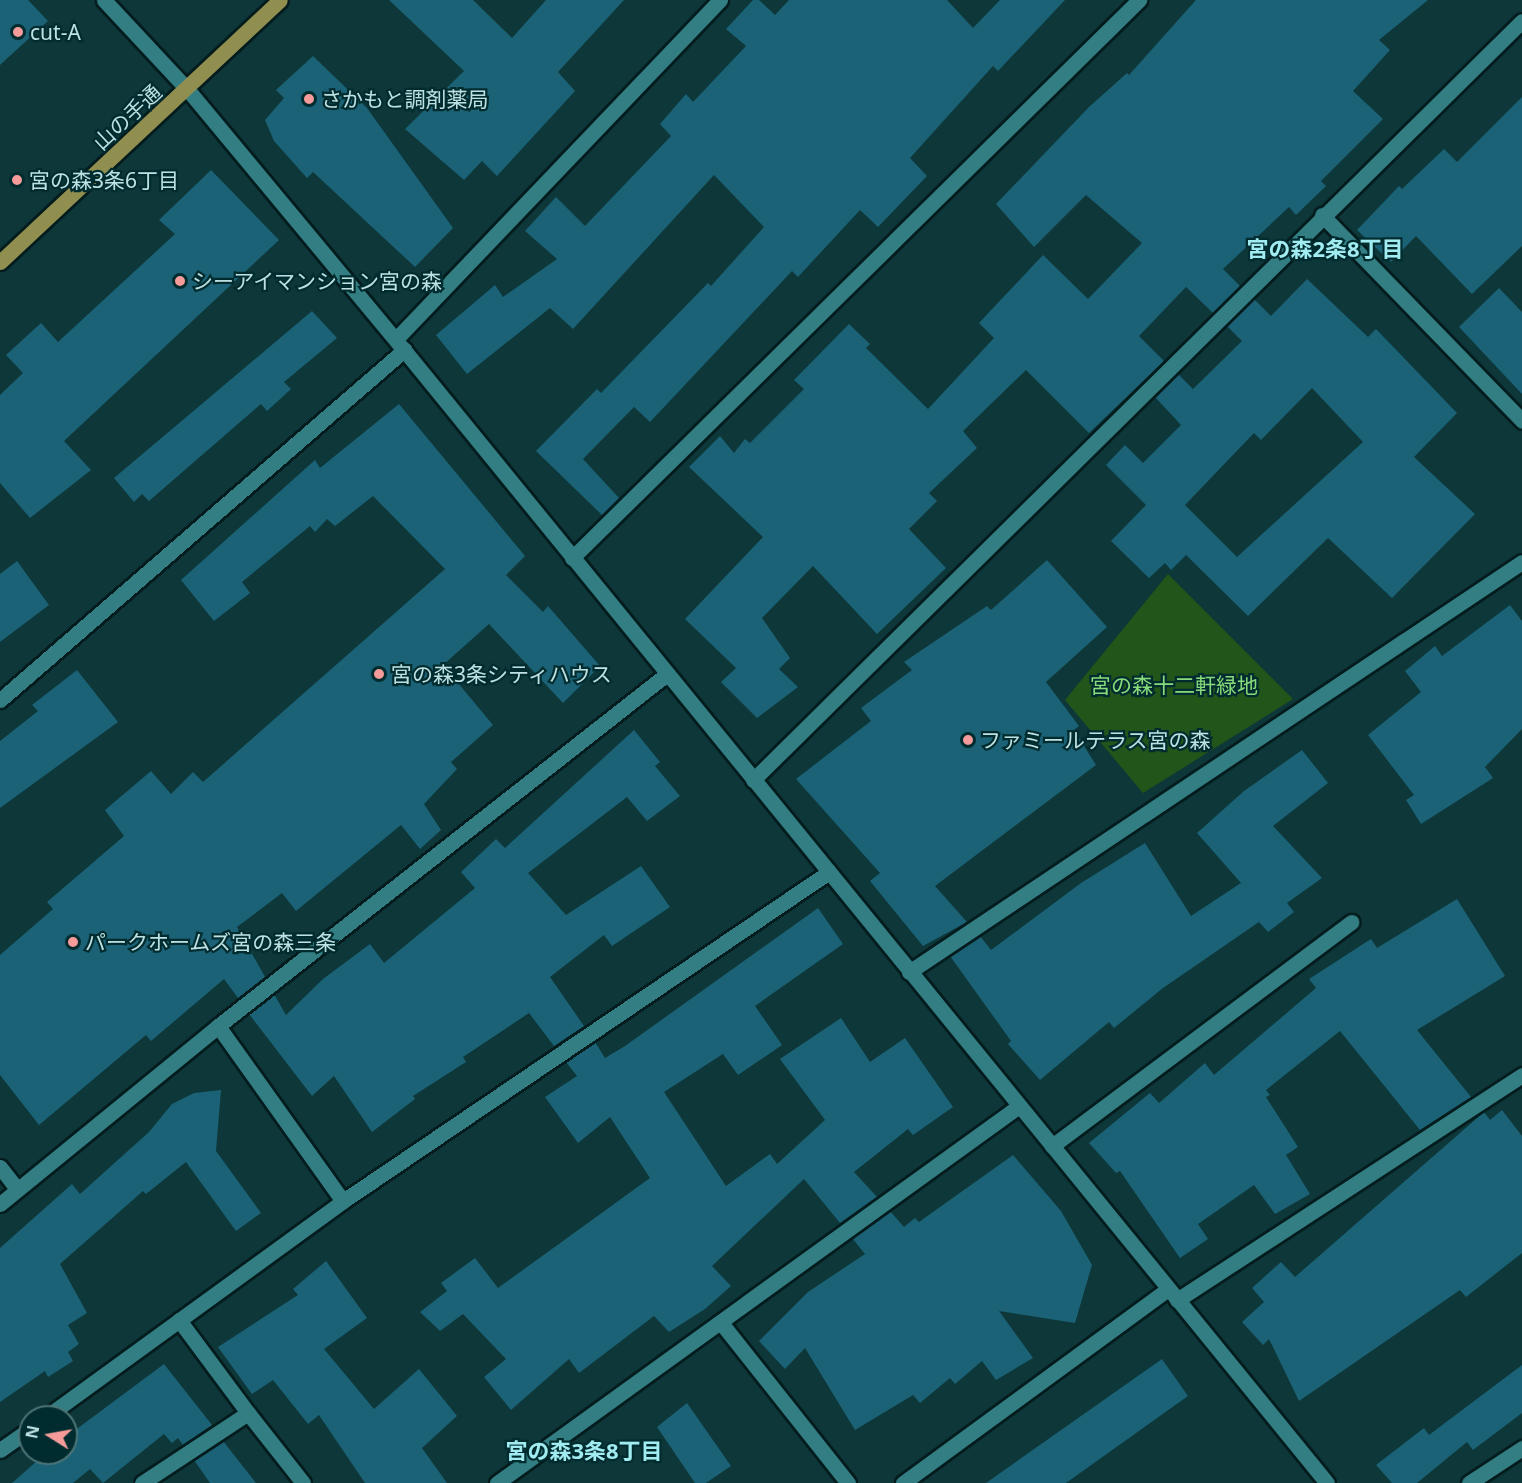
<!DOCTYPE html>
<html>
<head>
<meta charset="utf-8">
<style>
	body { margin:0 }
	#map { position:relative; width:1522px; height:1483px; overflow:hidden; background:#0d3739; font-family:"Noto Sans","Noto Sans JP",sans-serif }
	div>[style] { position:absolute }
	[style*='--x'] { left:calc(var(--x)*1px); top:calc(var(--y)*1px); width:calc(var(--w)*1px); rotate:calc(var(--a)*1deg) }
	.green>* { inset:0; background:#225519 }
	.building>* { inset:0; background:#1b6276 }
	.roads { filter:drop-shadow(2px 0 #041c1d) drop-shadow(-2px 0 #041c1d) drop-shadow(0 2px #041c1d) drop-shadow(0 -2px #041c1d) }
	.minor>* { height:15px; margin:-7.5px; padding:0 7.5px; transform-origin:7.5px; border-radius:7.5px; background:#327e83 }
	.major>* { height:15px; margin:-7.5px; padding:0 7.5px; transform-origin:7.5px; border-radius:7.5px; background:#908f50 }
	.dots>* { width:16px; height:16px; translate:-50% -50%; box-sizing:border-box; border:3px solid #012c2f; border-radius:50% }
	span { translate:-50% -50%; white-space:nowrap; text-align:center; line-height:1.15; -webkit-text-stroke:4.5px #012c2f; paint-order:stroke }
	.poi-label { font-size:21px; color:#bde1e3 }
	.left { translate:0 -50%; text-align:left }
	.street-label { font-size:21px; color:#bde1e3 }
	.park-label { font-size:21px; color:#88db7a }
	.neighbourhood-label { font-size:22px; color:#a1ecf1; font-weight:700 }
	.north { position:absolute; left:18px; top:1405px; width:60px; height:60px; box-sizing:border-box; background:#012c2f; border:2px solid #4c7477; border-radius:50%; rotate:281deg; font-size:16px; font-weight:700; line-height:24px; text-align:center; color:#bde1e3 }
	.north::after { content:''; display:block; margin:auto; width:21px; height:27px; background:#f59b9a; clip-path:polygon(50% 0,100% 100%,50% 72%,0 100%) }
</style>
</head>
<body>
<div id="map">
	<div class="green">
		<i style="clip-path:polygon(1168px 574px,1293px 699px,1143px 793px,1065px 700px)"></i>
	</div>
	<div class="building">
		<i style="clip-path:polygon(0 0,28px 0,48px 21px,0 65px)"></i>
		<i style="clip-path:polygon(389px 0,473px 0,512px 38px,546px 0,624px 0,558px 72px,575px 91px,497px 176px,482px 161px,464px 180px,405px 129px,464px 71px)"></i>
		<i style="clip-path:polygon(753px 0,759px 0,775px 15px,789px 0,947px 0,973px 28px,1000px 0,1065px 0,998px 71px,993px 66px,910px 158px,927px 176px,878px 227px,860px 210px,798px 277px,792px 271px,650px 422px,634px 407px,583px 459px,619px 498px,602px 515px,536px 451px,597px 389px,601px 393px,708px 283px,711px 286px,764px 227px,714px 175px,573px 329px,550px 308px,467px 374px,436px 335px,495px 285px,503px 297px,557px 259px,525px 231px,556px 197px,585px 226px,671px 136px,660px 124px,686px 94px,693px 102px,746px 46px,726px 29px)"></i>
		<i style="clip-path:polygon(1196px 0,1428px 0,1379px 40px,1390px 50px,1353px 91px,1383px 119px,1321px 181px,1326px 186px,1296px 215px,1289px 207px,1223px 269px,1240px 286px,1213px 313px,1186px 287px,1139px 336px,1164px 361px,1089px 433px,1026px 370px,963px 431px,977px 448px,929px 493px,937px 501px,909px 529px,946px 568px,877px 634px,813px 566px,762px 618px,790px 658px,779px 669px,798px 687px,757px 718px,721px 682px,736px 668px,685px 619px,763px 537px,689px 467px,720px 436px,734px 453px,745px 439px,750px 443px,804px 389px,794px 380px,849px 324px,870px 344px,866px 348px,928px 409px,994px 338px,979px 323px,1043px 255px,1088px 299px,1142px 243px,1086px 195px,1034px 247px,996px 204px,1089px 107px,1127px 73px,1129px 75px)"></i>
		<i style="clip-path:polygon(313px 56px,367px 108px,453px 228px,415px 267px,313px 172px,307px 178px,274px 141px,265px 120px,284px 98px,276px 90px)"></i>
		<i style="clip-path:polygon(1522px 97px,1522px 246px,1472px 294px,1416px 236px,1391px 262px,1357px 230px,1399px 186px,1402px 189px,1444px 149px,1457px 162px)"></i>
		<i style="clip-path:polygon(211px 170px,279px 240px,64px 441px,91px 470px,30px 518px,0 483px,0 395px,23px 373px,6px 355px,41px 323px,58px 342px,175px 234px,159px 220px)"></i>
		<i style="clip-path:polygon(evenodd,1307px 279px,1368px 337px,1376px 329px,1457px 413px,1414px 457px,1475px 514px,1392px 598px,1328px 538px,1248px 616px,1186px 555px,1171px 570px,1165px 563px,1149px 578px,1111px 541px,1146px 505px,1106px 465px,1125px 445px,1143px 463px,1181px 425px,1155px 397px,1178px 374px,1193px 389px,1242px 341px,1227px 326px,1254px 299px,1271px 316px,1307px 279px,1312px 388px,1363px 442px,1237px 557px,1185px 505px,1254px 433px,1261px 440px,1312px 388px)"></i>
		<i style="clip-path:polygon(1499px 288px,1522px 312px,1522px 394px,1459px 327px)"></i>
		<i style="clip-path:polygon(312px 311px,337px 338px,284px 382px,291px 389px,267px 411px,261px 404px,149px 501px,142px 494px,134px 502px,114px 478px)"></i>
		<i style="clip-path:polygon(399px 404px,525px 556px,506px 575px,543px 612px,548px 606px,600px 666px,563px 703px,489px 624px,443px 665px,493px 725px,451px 762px,457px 769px,424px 804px,441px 830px,420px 849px,401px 825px,296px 911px,282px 893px,237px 927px,265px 977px,238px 998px,224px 979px,151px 1041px,146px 1035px,39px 1125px,0 1075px,0 955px,53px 909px,47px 902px,124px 836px,105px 810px,151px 771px,171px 794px,193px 772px,203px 782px,445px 569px,373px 496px,335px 526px,327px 519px,315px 532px,310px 526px,242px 582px,250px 593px,214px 621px,181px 580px,315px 460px,320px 468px)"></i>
		<i style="clip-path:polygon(1047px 560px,1107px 627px,1046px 682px,1079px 726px,1074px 730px,1096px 765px,935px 886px,967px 922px,923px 946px,870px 881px,880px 873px,796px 779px,871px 721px,861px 708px,912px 670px,904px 662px,987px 606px,991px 610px)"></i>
		<i style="clip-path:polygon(17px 561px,49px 605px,0 642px,0 574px)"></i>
		<i style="clip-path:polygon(1510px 605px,1522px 621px,1522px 729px,1485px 767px,1493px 778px,1421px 824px,1406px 800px,1414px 795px,1368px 735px,1421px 692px,1405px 671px,1435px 646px,1442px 656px)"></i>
		<i style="clip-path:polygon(77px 670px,118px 722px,0 808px,0 741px,38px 711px,32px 705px)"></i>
		<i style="clip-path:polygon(634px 730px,660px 762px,655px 766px,680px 796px,647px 821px,627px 797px,528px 873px,566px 915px,641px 866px,670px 907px,612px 946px,604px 935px,550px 977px,584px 1026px,554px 1046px,529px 1013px,463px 1057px,466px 1062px,413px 1096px,415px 1099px,372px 1132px,334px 1076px,312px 1096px,249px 1014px,274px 994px,286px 1015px,323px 979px,370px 944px,384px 963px,475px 888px,461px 872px,496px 839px,505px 848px)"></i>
		<i style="clip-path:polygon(1302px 750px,1328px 783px,1273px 826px,1322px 878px,1287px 903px,1294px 912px,1268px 932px,1259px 922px,1163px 988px,1114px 1028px,1109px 1022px,1040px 1080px,1008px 1044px,1011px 1041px,950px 956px,980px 936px,991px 950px,1081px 883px,1145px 843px,1191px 916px,1241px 883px,1197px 833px,1244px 791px)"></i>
		<i style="clip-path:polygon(1457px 899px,1505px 976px,1417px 1030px,1471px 1097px,1420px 1130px,1340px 1031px,1266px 1090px,1270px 1095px,1266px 1097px,1298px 1147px,1286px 1155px,1310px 1194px,1275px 1214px,1254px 1185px,1198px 1224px,1208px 1239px,1180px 1258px,1120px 1171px,1116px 1173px,1089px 1143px,1150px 1093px,1159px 1103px,1205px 1063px,1214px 1075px,1316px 988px,1309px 979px,1371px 939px,1377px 948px)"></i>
		<i style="clip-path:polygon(818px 908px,843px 944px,755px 1006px,782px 1045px,738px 1075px,723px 1054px,664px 1092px,726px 1186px,770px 1154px,777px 1164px,825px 1120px,780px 1059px,841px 1018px,870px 1062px,905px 1038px,953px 1107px,913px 1135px,908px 1129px,854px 1172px,877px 1197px,840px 1223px,804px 1179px,712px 1266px,731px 1286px,705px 1309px,669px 1332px,654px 1316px,579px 1373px,569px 1359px,511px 1410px,484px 1377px,506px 1359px,463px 1314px,440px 1331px,420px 1312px,447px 1291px,441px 1283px,475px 1258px,498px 1288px,650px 1178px,610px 1117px,578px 1143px,545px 1097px,577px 1076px,566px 1062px,595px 1042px,605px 1058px,625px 1046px)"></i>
		<i style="clip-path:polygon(221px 1090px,216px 1151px,261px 1213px,236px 1231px,186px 1162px,146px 1194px,143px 1191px,60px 1264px,87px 1313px,68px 1325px,79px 1344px,68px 1352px,73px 1361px,48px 1377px,45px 1371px,0 1402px,0 1248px,72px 1184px,80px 1194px,149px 1132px,172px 1104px,194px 1093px)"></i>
		<i style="clip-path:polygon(1502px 1110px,1522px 1136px,1522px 1253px,1466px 1297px,1460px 1290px,1299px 1401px,1269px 1339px,1263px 1345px,1242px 1322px,1264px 1302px,1252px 1288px,1281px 1262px,1295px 1277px,1484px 1112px,1490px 1120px)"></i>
		<i style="clip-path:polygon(1013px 1155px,1061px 1211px,1092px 1265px,1075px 1323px,999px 1311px,1033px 1358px,996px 1380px,982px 1361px,955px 1384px,950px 1378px,920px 1403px,913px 1395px,855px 1430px,805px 1348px,785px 1369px,759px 1341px,808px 1292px,865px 1254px,852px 1238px,890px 1211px,904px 1227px,915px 1218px,919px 1222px)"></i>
		<i style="clip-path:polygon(326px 1261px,367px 1318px,324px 1349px,374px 1409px,419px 1369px,457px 1416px,422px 1448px,447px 1483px,365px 1483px,319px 1415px,308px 1424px,273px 1380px,252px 1394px,218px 1347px,298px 1295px,293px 1289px)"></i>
		<i style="clip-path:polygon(1162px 1359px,1188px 1396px,1066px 1483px,986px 1483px)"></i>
		<i style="clip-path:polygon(164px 1364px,212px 1425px,183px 1445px,178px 1438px,172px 1443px,164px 1434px,103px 1483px,90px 1469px,73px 1483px,12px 1483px,46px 1453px,66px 1453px,66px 1437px)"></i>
		<i style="clip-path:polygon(1522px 1365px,1522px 1413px,1473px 1450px,1467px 1442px,1417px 1483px,1392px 1483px,1376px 1465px,1424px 1428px,1429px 1435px)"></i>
		<i style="clip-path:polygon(687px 1403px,731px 1466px,706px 1483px,695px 1483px,657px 1427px)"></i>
		<i style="clip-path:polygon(223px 1441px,256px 1483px,210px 1483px,194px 1460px)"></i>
	</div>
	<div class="roads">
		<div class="minor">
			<i style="--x:104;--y:0;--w:123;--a:47"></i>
			<i style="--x:188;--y:90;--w:338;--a:50.3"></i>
			<i style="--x:404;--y:350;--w:1461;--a:50.83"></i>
			<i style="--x:1322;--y:215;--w:287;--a:45.8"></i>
			<i style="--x:396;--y:339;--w:469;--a:-46.3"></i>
			<i style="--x:572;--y:558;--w:796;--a:-44.54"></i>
			<i style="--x:0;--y:700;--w:535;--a:-40.9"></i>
			<i style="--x:753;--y:780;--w:1080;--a:-44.63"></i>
			<i style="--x:909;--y:972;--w:737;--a:-33.78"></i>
			<i style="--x:218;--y:1026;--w:215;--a:54.5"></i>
			<i style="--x:1052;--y:1146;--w:374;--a:-36.8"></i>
			<i style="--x:0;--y:1167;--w:28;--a:52"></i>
			<i style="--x:0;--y:1204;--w:281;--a:-39.2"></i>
			<i style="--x:218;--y:1026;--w:571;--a:-38.1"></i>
			<i style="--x:1177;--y:1300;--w:412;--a:-33.1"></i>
			<i style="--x:179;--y:1320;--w:116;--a:53.4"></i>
			<i style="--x:722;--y:1324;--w:203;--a:51.6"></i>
			<i style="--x:46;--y:1417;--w:367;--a:-36"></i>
			<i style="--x:343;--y:1201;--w:587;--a:-34.1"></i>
			<i style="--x:0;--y:1450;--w:37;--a:-35"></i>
			<i style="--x:142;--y:1483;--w:127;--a:-33.4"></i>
			<i style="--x:248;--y:1413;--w:89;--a:51.8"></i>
			<i style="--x:497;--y:1483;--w:644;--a:-35.84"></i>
			<i style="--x:903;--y:1483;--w:328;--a:-36.2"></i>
			<i style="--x:1469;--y:1483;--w:64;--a:-33.4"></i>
		</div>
		<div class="major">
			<i style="--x:0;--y:262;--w:383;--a:-43.1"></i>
		</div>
	</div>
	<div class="dots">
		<i style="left:18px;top:32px;background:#f59b9a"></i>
		<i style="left:309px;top:99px;background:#f59b9a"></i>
		<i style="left:17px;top:180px;background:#f59b9a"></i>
		<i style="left:180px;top:281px;background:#f59b9a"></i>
		<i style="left:379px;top:674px;background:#f59b9a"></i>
		<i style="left:968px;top:740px;background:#f59b9a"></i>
		<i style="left:73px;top:942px;background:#f59b9a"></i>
	</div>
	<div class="poi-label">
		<span class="left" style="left:30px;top:32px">cut-A</span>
		<span class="left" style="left:321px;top:99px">さかもと調剤薬局</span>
		<span class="left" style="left:29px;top:180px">宮の森3条6丁目</span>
		<span class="left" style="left:192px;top:281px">シーアイマンション宮の森</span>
		<span class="left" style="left:391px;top:674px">宮の森3条シティハウス</span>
		<span class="left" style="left:980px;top:740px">ファミールテラス宮の森</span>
		<span class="left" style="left:85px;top:942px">パークホームズ宮の森三条</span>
	</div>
	<div class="street-label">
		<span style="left:127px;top:117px;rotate:-43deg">山の手通</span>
	</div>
	<div class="park-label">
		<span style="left:1174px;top:685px">宮の森十二軒緑地</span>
	</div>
	<div class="neighbourhood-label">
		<span style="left:1325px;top:249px">宮の森2条8丁目</span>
		<span style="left:584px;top:1451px">宮の森3条8丁目</span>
	</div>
	<div class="north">N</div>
</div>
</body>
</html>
